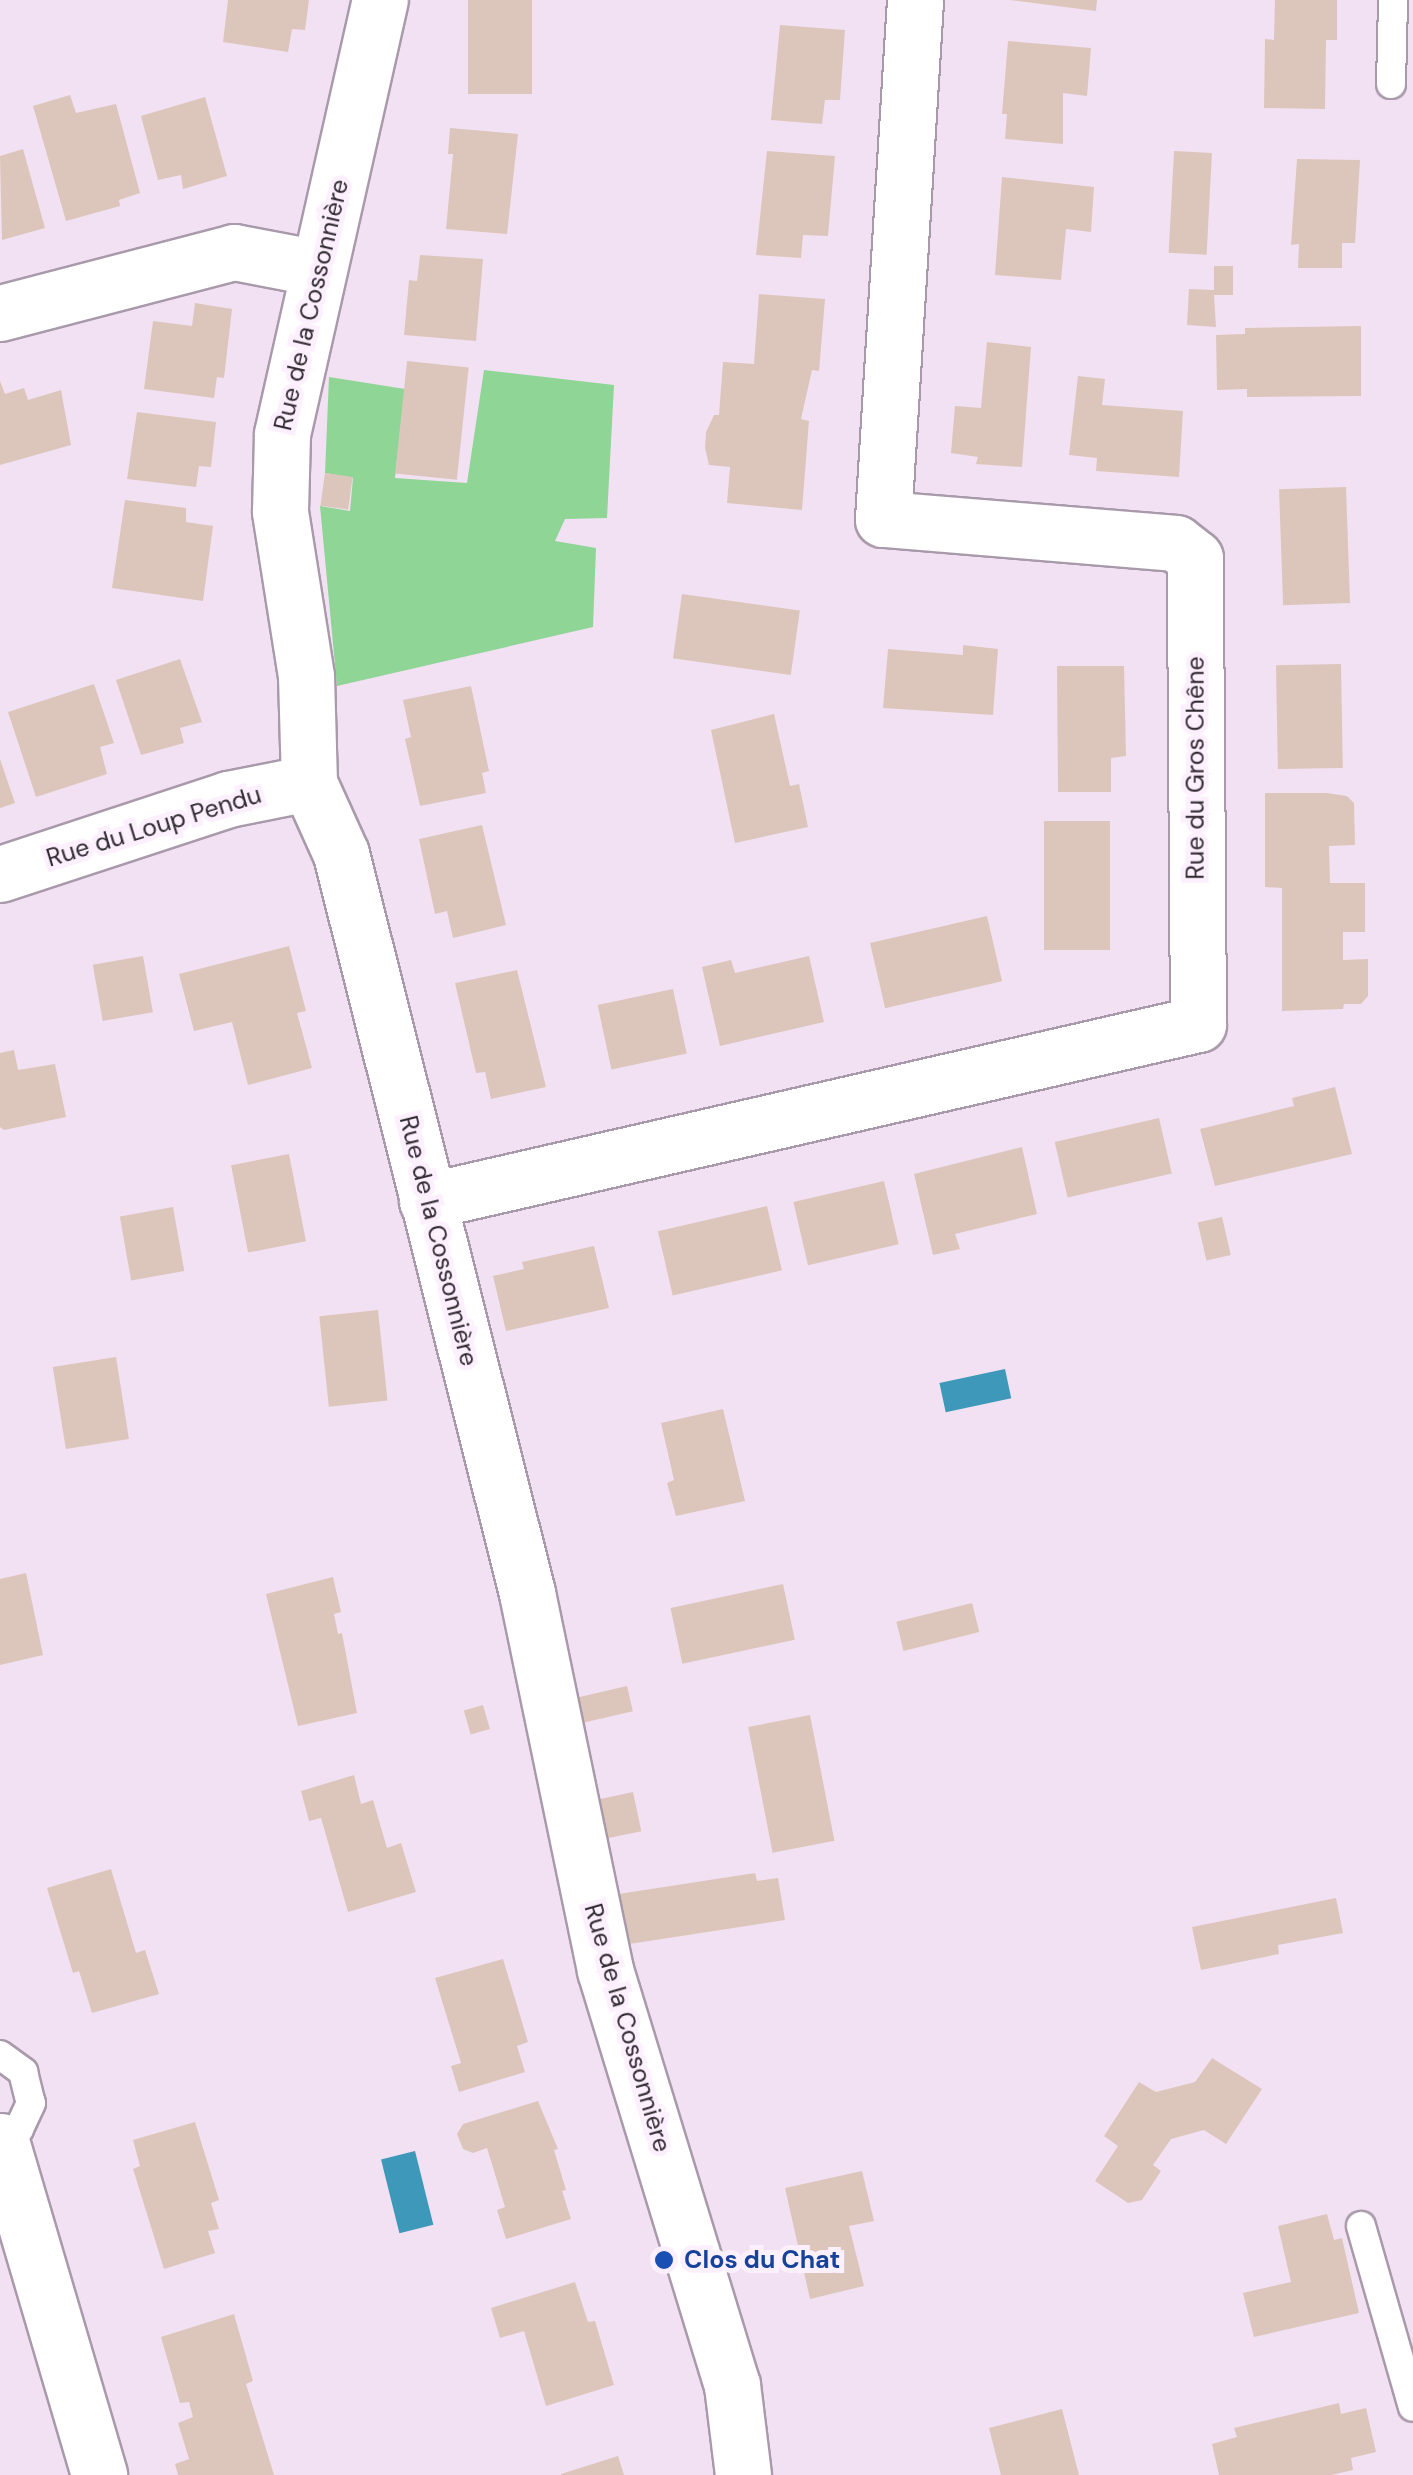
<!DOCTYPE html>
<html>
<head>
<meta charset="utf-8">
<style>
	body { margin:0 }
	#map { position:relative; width:1413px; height:2475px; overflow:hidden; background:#f2e1f3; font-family:"DM Sans",sans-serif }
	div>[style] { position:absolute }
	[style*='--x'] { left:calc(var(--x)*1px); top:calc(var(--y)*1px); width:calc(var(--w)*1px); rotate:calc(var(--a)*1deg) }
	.green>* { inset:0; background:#8ed596 }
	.water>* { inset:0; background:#3d98b9; transform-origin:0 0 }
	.building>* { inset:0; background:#dcc6bb; transform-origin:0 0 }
	.roads { filter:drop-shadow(2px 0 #a99aab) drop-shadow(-2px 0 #a99aab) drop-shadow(0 2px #a99aab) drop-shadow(0 -2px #a99aab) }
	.service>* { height:28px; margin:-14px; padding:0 14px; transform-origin:14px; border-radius:14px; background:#fff }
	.minor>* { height:55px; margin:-27.5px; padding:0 27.5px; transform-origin:27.5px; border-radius:27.5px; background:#fff }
	.tertiary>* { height:55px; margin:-27.5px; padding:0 27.5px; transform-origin:27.5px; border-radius:27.5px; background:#fff }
	.dots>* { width:28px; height:28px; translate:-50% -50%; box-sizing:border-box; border:5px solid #fdf0fe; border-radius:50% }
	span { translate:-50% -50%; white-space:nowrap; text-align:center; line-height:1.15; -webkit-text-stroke:10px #fdf0fe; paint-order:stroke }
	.street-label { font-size:25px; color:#2f2930 }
	.transit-label { font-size:25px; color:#164399; font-weight:700 }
	.left { translate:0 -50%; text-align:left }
</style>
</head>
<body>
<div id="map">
	<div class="green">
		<i style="clip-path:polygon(484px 370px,614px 385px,607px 518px,565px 519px,555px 541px,596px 548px,593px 627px,337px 686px,320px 506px,350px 511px,353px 478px,325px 473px,329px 377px,405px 389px,395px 478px,467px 483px)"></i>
	</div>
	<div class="water">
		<i style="left:1005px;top:1369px;width:30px;height:67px;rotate:78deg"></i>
		<i style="left:415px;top:2151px;width:76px;height:35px;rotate:76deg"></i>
	</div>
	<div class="building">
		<i style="clip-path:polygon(228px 0,309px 0,305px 30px,292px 29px,288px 52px,223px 42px)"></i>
		<i style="left:468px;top:0;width:64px;height:94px"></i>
		<i style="clip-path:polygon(1010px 0,1097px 0,1096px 11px)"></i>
		<i style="clip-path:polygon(1275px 0,1337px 0,1337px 40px,1326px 40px,1325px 109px,1264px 108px,1265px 39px,1274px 40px)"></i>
		<i style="clip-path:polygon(780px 25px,845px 30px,840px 100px,825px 100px,822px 124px,771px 120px)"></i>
		<i style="clip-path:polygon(1008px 41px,1091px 48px,1087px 96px,1063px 93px,1063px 144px,1005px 139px,1007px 114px,1002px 114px)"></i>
		<i style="clip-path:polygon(70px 95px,76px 113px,116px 104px,140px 193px,119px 200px,120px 206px,66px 221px,33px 106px)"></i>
		<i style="clip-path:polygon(205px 97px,227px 176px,183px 189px,181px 175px,158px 180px,141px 116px)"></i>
		<i style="clip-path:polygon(450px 128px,518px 134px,507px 234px,446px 229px,453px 154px,448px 154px)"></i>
		<i style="clip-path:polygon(23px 149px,45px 228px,2px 240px,0 156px)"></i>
		<i style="clip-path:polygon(767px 151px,835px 156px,828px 236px,803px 235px,801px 258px,756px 255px)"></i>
		<i style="left:1174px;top:151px;width:38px;height:102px;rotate:3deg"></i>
		<i style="clip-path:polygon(1297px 159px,1360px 160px,1355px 243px,1342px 243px,1342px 268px,1298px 268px,1299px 244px,1291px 245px)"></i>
		<i style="clip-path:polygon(1002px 177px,1094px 187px,1091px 232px,1066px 229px,1061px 280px,995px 275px)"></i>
		<i style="clip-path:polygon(420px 255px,483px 259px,476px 341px,404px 335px,409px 280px,417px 281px)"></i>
		<i style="clip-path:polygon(1214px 266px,1233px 266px,1233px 295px,1214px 295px,1216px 327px,1187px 325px,1189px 289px,1214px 290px)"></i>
		<i style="clip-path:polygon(759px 294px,825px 299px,819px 371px,812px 370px,801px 419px,809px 421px,802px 510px,727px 503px,730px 467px,709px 465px,705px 448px,706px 432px,714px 415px,719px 415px,723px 362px,754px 364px)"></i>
		<i style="clip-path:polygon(195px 303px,232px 309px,224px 378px,217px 377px,214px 398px,144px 389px,153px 321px,192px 326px)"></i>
		<i style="clip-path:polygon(1361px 326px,1361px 396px,1247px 397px,1247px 389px,1217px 390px,1216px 335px,1245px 334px,1245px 328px)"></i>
		<i style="clip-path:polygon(987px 342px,1031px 347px,1022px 467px,976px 464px,978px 457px,951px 453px,955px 406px,981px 408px)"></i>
		<i style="left:407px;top:361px;width:62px;height:113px;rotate:6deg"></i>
		<i style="clip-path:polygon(1078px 376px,1105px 379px,1102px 405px,1183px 411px,1179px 477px,1096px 471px,1097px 458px,1069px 455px)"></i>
		<i style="clip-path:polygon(0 381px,5px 394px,24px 388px,28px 400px,61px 390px,71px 445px,0 465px)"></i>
		<i style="clip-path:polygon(137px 412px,216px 422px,211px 467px,199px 466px,196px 487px,127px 479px)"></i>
		<i style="left:325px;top:473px;width:28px;height:33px;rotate:8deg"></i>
		<i style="left:1346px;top:487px;width:116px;height:67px;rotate:88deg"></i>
		<i style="clip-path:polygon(125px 500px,186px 508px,186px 522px,213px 526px,203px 601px,112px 588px)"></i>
		<i style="left:682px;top:594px;width:119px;height:65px;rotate:8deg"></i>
		<i style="clip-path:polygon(963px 645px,998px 649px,993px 715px,883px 708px,888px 649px,963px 655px)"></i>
		<i style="clip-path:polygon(180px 659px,202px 722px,180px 728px,184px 743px,141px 755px,116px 680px)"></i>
		<i style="left:1341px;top:664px;width:104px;height:65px;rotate:89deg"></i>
		<i style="clip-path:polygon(1057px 666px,1124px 666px,1126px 756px,1111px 758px,1111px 792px,1058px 792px)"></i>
		<i style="clip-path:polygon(94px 684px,114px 743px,100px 747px,107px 774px,36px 797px,8px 712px)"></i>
		<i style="clip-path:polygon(471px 686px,489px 771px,482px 773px,486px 793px,420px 806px,405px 739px,411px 737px,403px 700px)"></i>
		<i style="clip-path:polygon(774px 714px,790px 786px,799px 784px,808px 827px,735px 843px,711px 730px)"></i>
		<i style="clip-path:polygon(0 759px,15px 803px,0 808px)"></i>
		<i style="clip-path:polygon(1265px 793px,1327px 793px,1347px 796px,1354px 803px,1355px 845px,1329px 846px,1330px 883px,1365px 883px,1365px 932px,1343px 932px,1343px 960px,1368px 959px,1368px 996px,1361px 1004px,1344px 1004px,1343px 1009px,1282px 1011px,1282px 888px,1265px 887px)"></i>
		<i style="left:1044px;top:821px;width:66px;height:129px"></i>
		<i style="clip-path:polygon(482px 825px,506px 925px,453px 938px,447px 911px,435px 914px,419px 839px)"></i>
		<i style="left:987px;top:916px;width:67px;height:120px;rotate:77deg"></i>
		<i style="clip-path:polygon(289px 946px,306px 1011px,297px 1013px,312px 1068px,248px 1085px,232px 1022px,194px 1031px,179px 974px)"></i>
		<i style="left:143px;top:956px;width:57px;height:51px;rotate:80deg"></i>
		<i style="clip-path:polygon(809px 956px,824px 1022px,720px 1046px,702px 967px,731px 960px,735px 973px)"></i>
		<i style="clip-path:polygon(517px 970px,546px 1087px,491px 1099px,485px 1072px,476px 1073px,455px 983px)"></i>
		<i style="left:673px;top:989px;width:66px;height:77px;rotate:78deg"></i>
		<i style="clip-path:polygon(14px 1050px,18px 1070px,55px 1064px,66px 1117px,4px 1130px,0 1127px,0 1053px)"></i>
		<i style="clip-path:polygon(1335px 1087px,1352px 1154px,1215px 1186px,1200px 1129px,1294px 1106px,1292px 1098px)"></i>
		<i style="left:1159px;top:1118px;width:57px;height:107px;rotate:77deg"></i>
		<i style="clip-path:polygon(1022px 1147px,1037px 1214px,955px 1234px,960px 1249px,933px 1255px,914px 1174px)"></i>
		<i style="left:289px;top:1154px;width:89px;height:59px;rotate:79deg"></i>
		<i style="left:884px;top:1181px;width:65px;height:93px;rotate:77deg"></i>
		<i style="left:767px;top:1206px;width:66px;height:112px;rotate:77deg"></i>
		<i style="left:173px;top:1207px;width:65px;height:54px;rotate:80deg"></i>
		<i style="left:1222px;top:1217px;width:39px;height:25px;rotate:77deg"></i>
		<i style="clip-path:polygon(594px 1246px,609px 1308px,506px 1331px,493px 1276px,524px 1269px,522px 1262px)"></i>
		<i style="left:378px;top:1310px;width:91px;height:59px;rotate:84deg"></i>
		<i style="left:116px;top:1357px;width:83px;height:64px;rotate:81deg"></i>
		<i style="clip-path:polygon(723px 1409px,745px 1501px,676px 1516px,667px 1483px,674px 1480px,661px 1423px)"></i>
		<i style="clip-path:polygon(26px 1573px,43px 1655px,0 1665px,0 1579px)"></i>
		<i style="clip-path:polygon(333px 1577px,341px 1612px,334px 1614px,338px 1634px,342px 1633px,357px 1713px,298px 1726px,266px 1594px)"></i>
		<i style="left:783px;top:1584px;width:57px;height:115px;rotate:78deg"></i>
		<i style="left:972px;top:1603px;width:30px;height:78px;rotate:76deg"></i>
		<i style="left:627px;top:1686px;width:26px;height:51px;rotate:77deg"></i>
		<i style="left:483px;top:1705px;width:25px;height:20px;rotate:74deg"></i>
		<i style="left:810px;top:1715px;width:128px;height:63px;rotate:79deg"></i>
		<i style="clip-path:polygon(354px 1775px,361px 1804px,373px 1800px,387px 1848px,401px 1843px,416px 1892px,348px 1912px,321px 1818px,309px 1821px,301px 1791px)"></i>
		<i style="left:633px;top:1792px;width:40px;height:37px;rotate:78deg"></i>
		<i style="clip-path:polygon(111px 1869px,136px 1953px,145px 1950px,159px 1994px,92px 2013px,79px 1971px,73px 1973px,47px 1888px)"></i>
		<i style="clip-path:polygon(755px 1873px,757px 1881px,778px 1878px,785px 1920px,623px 1945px,612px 1895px)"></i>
		<i style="clip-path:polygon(1336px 1898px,1343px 1933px,1278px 1945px,1279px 1954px,1201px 1970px,1192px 1927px)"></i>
		<i style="clip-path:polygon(503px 1959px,528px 2042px,517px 2046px,525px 2072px,459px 2092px,451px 2066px,461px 2063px,435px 1978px)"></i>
		<i style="clip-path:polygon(1212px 2058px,1262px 2089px,1226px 2144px,1204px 2130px,1171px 2139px,1153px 2165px,1161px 2171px,1142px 2200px,1128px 2203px,1095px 2181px,1118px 2146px,1104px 2136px,1139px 2082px,1156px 2092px,1195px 2082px)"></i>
		<i style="clip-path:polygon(538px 2101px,558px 2149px,554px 2150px,566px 2190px,562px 2191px,571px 2219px,506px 2239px,497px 2210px,505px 2207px,487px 2148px,473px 2153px,463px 2149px,457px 2134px,463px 2124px)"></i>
		<i style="clip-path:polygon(195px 2122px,219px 2200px,211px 2203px,219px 2229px,208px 2231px,215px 2253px,164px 2269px,133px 2169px,140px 2166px,133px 2140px)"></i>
		<i style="clip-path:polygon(862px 2171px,874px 2221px,849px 2226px,864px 2286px,810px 2299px,785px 2188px)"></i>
		<i style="clip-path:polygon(1327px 2214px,1334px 2240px,1342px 2238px,1359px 2313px,1254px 2337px,1243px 2293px,1291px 2282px,1278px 2226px)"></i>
		<i style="clip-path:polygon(575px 2282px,588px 2322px,595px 2321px,614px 2385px,546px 2406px,524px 2331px,500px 2338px,491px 2308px)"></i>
		<i style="clip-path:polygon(234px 2314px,253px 2381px,246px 2384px,274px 2475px,178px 2475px,175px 2464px,189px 2459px,178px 2423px,193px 2417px,189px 2402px,180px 2403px,161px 2337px)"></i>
		<i style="clip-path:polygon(1339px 2403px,1341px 2414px,1366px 2408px,1376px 2452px,1351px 2458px,1353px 2470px,1331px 2475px,1219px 2475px,1212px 2444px,1237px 2437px,1234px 2428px)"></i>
		<i style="clip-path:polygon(1062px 2409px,1079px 2475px,1001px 2475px,989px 2428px)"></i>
		<i style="clip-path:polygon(618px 2456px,624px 2475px,561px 2475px,561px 2474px)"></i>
	</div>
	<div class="roads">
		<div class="service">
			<i style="--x:1391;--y:84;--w:84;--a:-88.6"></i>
			<i style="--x:0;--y:2055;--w:29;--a:36"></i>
			<i style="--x:23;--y:2072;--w:32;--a:76"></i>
			<i style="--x:31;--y:2103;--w:29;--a:115"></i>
			<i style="--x:19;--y:2129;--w:22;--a:148"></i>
			<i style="--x:1361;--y:2226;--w:188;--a:74"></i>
		</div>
		<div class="minor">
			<i style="--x:0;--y:313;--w:242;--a:-14.6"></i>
			<i style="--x:234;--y:252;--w:86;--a:10.8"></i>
			<i style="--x:309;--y:783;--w:78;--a:65.7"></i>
			<i style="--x:341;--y:854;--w:762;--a:75.87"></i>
			<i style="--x:527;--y:1593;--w:385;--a:78.3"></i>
			<i style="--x:605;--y:1970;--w:434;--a:73"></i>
			<i style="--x:732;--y:2385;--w:91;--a:83"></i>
			<i style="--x:427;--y:1201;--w:791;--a:-12.93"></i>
			<i style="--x:1198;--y:1024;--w:466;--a:-90.4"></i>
			<i style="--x:1195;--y:558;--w:24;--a:-142"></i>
			<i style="--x:1176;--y:543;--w:294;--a:-175.3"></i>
			<i style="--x:883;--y:519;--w:520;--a:-86.47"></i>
			<i style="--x:1;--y:2141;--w:348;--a:73.6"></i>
		</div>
		<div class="tertiary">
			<i style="--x:0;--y:874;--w:240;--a:-18.2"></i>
			<i style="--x:228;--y:799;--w:83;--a:-11.2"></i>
			<i style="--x:309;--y:783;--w:107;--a:-91.6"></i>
			<i style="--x:306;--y:676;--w:167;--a:-99"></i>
			<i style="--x:280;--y:511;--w:77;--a:-88.5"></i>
			<i style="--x:282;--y:434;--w:445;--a:-77.3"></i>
		</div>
	</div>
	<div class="dots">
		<i style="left:664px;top:2260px;background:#1a4fb4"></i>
	</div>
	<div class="street-label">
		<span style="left:312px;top:305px;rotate:-77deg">Rue de la Cossonnière</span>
		<span style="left:1196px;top:768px;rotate:-90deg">Rue du Gros Chêne</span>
		<span style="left:154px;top:827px;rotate:-17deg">Rue du Loup Pendu</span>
		<span style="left:438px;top:1241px;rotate:76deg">Rue de la Cossonnière</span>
		<span style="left:627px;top:2028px;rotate:74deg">Rue de la Cossonnière</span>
	</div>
	<div class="transit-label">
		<span class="left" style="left:684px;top:2260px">Clos du Chat</span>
	</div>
</div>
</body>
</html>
